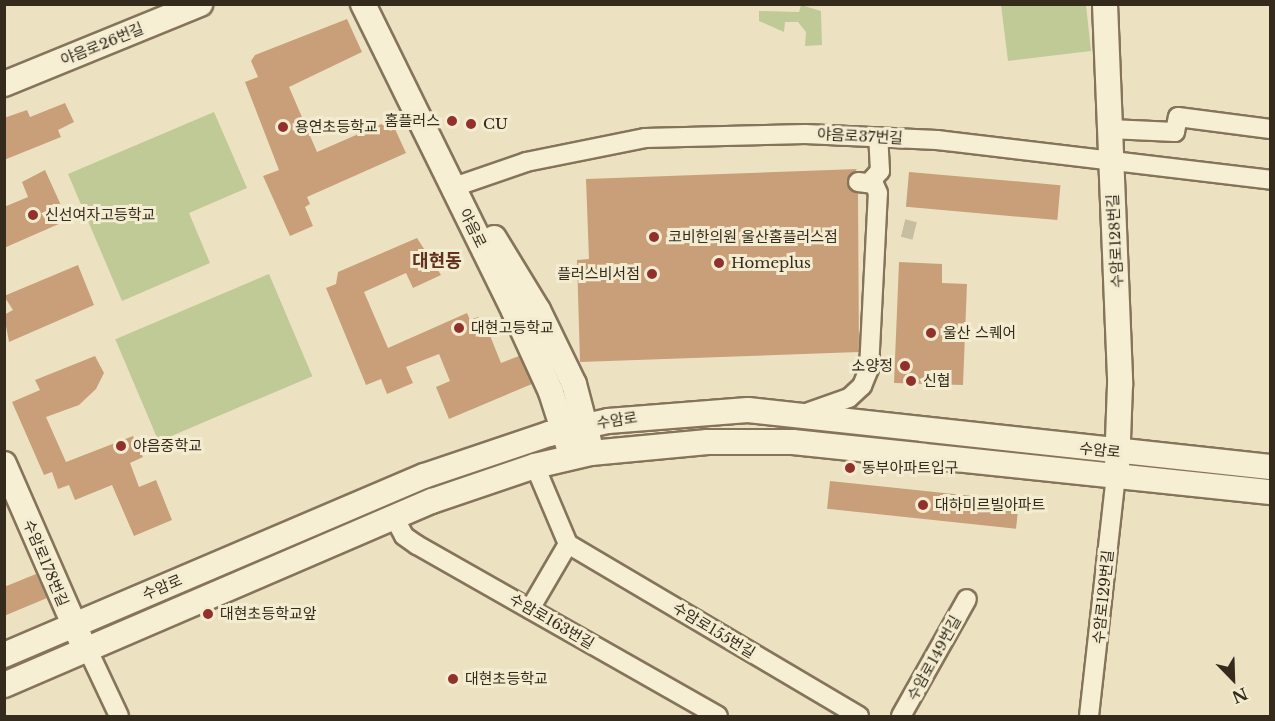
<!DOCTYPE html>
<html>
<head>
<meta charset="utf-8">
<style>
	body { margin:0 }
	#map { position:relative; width:1275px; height:721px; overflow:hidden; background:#ece2c2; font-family:"Libre Baskerville","Noto Sans KR",serif }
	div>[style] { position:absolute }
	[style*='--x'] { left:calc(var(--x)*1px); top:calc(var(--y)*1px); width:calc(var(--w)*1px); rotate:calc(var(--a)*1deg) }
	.green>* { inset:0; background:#c0ca96; transform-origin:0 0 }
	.building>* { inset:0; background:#c99f79; transform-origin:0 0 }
	.street-tunnel>* { height:18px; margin-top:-9px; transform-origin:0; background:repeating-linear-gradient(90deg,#c7bda1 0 18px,transparent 0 27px) }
	.roads { filter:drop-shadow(2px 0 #85745a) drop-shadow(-2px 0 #85745a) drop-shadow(0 2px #85745a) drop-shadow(0 -2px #85745a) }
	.street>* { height:18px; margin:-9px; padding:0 9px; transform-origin:9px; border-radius:9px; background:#f7efd4 }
	.secondary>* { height:24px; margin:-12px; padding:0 12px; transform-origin:12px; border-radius:12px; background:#f7efd4 }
	.dots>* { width:16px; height:16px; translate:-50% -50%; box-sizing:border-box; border:3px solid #f4ecd1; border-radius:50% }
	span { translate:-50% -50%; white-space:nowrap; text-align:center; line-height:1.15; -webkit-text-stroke:6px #f4ecd1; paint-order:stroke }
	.street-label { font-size:15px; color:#352b1d }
	.poi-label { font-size:15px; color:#352b1d }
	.right { translate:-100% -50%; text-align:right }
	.left { translate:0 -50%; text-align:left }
	.quarter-label { font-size:18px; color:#61301e; font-weight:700 }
	.frame { position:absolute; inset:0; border:6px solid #352b1d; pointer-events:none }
	.north { position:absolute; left:1203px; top:649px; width:60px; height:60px; -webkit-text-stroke:4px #f4ecd1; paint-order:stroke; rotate:157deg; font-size:16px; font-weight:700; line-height:24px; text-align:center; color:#352b1d }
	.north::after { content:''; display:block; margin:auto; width:21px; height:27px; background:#352b1d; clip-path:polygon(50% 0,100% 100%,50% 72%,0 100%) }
</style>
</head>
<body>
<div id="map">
	<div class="green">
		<i style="clip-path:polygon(801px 5px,821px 11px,822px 45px,805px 46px,806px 32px,798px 22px,785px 22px,784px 32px,759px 21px,759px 11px,799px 12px)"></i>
		<i style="clip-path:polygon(1001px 5px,1086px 5px,1091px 51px,1008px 61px)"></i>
		<i style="clip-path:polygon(214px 112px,247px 188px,189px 213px,210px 263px,122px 301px,68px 174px)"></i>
		<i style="left:269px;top:274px;width:111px;height:167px;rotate:67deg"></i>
	</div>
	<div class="building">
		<i style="clip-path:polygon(347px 19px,362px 52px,289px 87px,317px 152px,386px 122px,390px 131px,395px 129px,406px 153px,307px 197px,310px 204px,305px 207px,313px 226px,290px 236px,263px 176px,279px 170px,245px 82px,258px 77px,251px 61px,255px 55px)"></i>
		<i style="clip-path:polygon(65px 103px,74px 122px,58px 130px,61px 137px,4px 160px,4px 118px,27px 110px,30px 117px)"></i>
		<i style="clip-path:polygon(857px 169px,847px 181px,858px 193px,859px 352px,580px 362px,577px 260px,589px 259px,586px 179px)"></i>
		<i style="clip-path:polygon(45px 170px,60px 203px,61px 223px,4px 248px,4px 207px,28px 197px,22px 182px)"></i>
		<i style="left:909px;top:172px;width:152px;height:35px;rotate:5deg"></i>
		<i style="clip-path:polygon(417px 238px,441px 275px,413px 288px,406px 273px,364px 292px,388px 348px,467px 313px,470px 320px,478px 317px,487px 328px,501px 363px,519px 356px,532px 384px,449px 419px,436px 387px,450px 381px,439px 354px,406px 367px,413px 383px,387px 394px,381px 379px,366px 385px,326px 288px,336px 284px,338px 272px)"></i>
		<i style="clip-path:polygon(899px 262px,942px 264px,942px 283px,967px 284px,963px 385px,894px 383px)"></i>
		<i style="clip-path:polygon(78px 265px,94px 305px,9px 342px,4px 315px,13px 310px,4px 296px)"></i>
		<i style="clip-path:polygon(95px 356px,104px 373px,96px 389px,79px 405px,46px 417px,66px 462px,133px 436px,143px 457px,130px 463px,139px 487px,156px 480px,172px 520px,134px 536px,112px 485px,75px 500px,69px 485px,58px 489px,52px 472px,44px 475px,12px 402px,40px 390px,35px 380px)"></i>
		<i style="left:830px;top:481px;width:190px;height:28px;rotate:6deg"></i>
		<i style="clip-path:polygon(36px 574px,47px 598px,4px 616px,4px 587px)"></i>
	</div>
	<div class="street-tunnel">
		<i style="--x:903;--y:228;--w:12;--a:14"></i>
	</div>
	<div class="roads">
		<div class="street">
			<i style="--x:1110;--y:129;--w:65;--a:2.6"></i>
			<i style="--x:1175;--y:132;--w:15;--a:-79"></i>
			<i style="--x:1178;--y:117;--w:93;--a:7.4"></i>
			<i style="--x:870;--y:182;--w:15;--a:-48"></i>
			<i style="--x:880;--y:171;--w:34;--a:-93"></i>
			<i style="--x:454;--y:187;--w:76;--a:-19.1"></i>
			<i style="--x:526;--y:162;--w:121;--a:-11.4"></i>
			<i style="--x:645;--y:138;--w:160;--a:-1.4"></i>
			<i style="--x:805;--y:134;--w:132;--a:2.6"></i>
			<i style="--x:937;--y:140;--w:335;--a:6.8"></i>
			<i style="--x:809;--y:412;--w:42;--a:-19.3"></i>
			<i style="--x:849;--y:398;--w:18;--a:-43"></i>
			<i style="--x:862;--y:386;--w:18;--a:-68"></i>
			<i style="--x:869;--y:369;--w:176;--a:-87.1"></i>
			<i style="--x:878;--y:193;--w:10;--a:-114"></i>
			<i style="--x:874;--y:184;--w:16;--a:-173"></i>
			<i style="--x:535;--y:466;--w:85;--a:67.1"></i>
			<i style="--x:568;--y:544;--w:338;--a:30.6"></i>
			<i style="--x:394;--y:517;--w:21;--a:62"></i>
			<i style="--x:404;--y:536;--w:16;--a:35"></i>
			<i style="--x:417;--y:545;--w:346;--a:29.6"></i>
			<i style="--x:530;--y:609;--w:75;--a:-59.7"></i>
			<i style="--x:87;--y:648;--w:75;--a:64.8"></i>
			<i style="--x:901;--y:716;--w:134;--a:-60.6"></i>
			<i style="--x:1089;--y:716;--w:241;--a:-83.6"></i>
		</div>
		<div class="secondary">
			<i style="--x:363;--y:4;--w:342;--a:63.8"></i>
			<i style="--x:514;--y:311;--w:89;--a:65.4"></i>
			<i style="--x:551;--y:392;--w:56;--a:72.2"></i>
			<i style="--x:1105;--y:4;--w:381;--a:87.7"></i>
			<i style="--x:1120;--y:385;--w:82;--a:92.1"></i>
			<i style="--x:4;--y:84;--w:212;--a:-22.2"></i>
			<i style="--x:494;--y:238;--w:84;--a:58.6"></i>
			<i style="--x:538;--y:310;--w:82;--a:64.1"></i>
			<i style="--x:574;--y:384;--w:59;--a:75.3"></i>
			<i style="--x:4;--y:464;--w:190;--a:66.4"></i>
			<i style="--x:4;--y:655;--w:457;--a:-23.1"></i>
			<i style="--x:424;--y:476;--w:132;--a:-18.6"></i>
			<i style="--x:549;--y:434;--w:60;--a:-12.4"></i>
			<i style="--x:608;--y:421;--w:140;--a:-4.5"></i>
			<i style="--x:748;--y:410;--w:525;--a:6.23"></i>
			<i style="--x:4;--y:685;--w:466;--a:-23.3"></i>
			<i style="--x:432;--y:501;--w:109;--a:-18.8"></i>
			<i style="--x:535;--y:466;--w:57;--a:-13.1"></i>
			<i style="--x:591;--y:453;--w:117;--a:-5.4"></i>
			<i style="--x:707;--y:442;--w:86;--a:0"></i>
			<i style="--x:793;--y:442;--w:480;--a:6"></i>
		</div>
	</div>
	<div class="dots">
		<i style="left:452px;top:121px;background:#92312c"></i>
		<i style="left:471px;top:124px;background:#92312c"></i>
		<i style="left:283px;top:127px;background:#92312c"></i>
		<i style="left:33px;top:215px;background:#92312c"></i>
		<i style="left:654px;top:237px;background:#92312c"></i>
		<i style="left:719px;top:263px;background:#92312c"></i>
		<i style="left:652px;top:274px;background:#92312c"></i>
		<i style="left:459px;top:328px;background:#92312c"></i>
		<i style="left:931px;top:333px;background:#92312c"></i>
		<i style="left:905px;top:366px;background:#92312c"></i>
		<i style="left:911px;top:381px;background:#92312c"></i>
		<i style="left:121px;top:446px;background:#92312c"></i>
		<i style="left:850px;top:468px;background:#92312c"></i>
		<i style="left:923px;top:505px;background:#92312c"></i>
		<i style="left:208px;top:614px;background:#92312c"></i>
		<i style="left:453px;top:679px;background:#92312c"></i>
	</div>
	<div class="street-label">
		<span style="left:102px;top:44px;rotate:-22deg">야음로26번길</span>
		<span style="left:860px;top:136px;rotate:3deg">야음로37번길</span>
		<span style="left:473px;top:228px;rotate:64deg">야음로</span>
		<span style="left:1115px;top:241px;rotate:-93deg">수암로128번길</span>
		<span style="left:617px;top:420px;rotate:-9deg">수암로</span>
		<span style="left:1100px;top:450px;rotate:6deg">수암로</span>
		<span style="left:46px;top:563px;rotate:67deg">수암로178번길</span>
		<span style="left:162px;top:587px;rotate:-23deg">수암로</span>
		<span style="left:1103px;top:597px;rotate:-84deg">수암로129번길</span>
		<span style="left:552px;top:621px;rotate:30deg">수암로163번길</span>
		<span style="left:714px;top:630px;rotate:31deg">수암로155번길</span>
		<span style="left:934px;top:658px;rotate:-61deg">수암로149번길</span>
	</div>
	<div class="poi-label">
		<span class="right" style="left:440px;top:121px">홈플러스</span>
		<span class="left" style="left:483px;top:124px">CU</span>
		<span class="left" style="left:295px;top:127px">용연초등학교</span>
		<span class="left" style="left:45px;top:215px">신선여자고등학교</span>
		<span class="left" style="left:668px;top:237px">코비한의원 울산홈플러스점</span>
		<span class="left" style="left:731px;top:263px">Homeplus</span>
		<span class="right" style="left:640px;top:274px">플러스비서점</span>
		<span class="left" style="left:471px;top:328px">대현고등학교</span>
		<span class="left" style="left:943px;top:333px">울산 스퀘어</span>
		<span class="right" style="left:893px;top:366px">소양정</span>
		<span class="left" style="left:923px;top:381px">신협</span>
		<span class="left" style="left:133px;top:446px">야음중학교</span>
		<span class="left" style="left:862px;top:468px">동부아파트입구</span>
		<span class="left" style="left:935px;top:505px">대하미르빌아파트</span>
		<span class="left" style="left:220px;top:614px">대현초등학교앞</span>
		<span class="left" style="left:465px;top:679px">대현초등학교</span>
	</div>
	<div class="quarter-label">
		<span style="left:437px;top:261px">대현동</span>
	</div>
	<div class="frame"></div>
	<div class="north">N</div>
</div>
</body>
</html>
